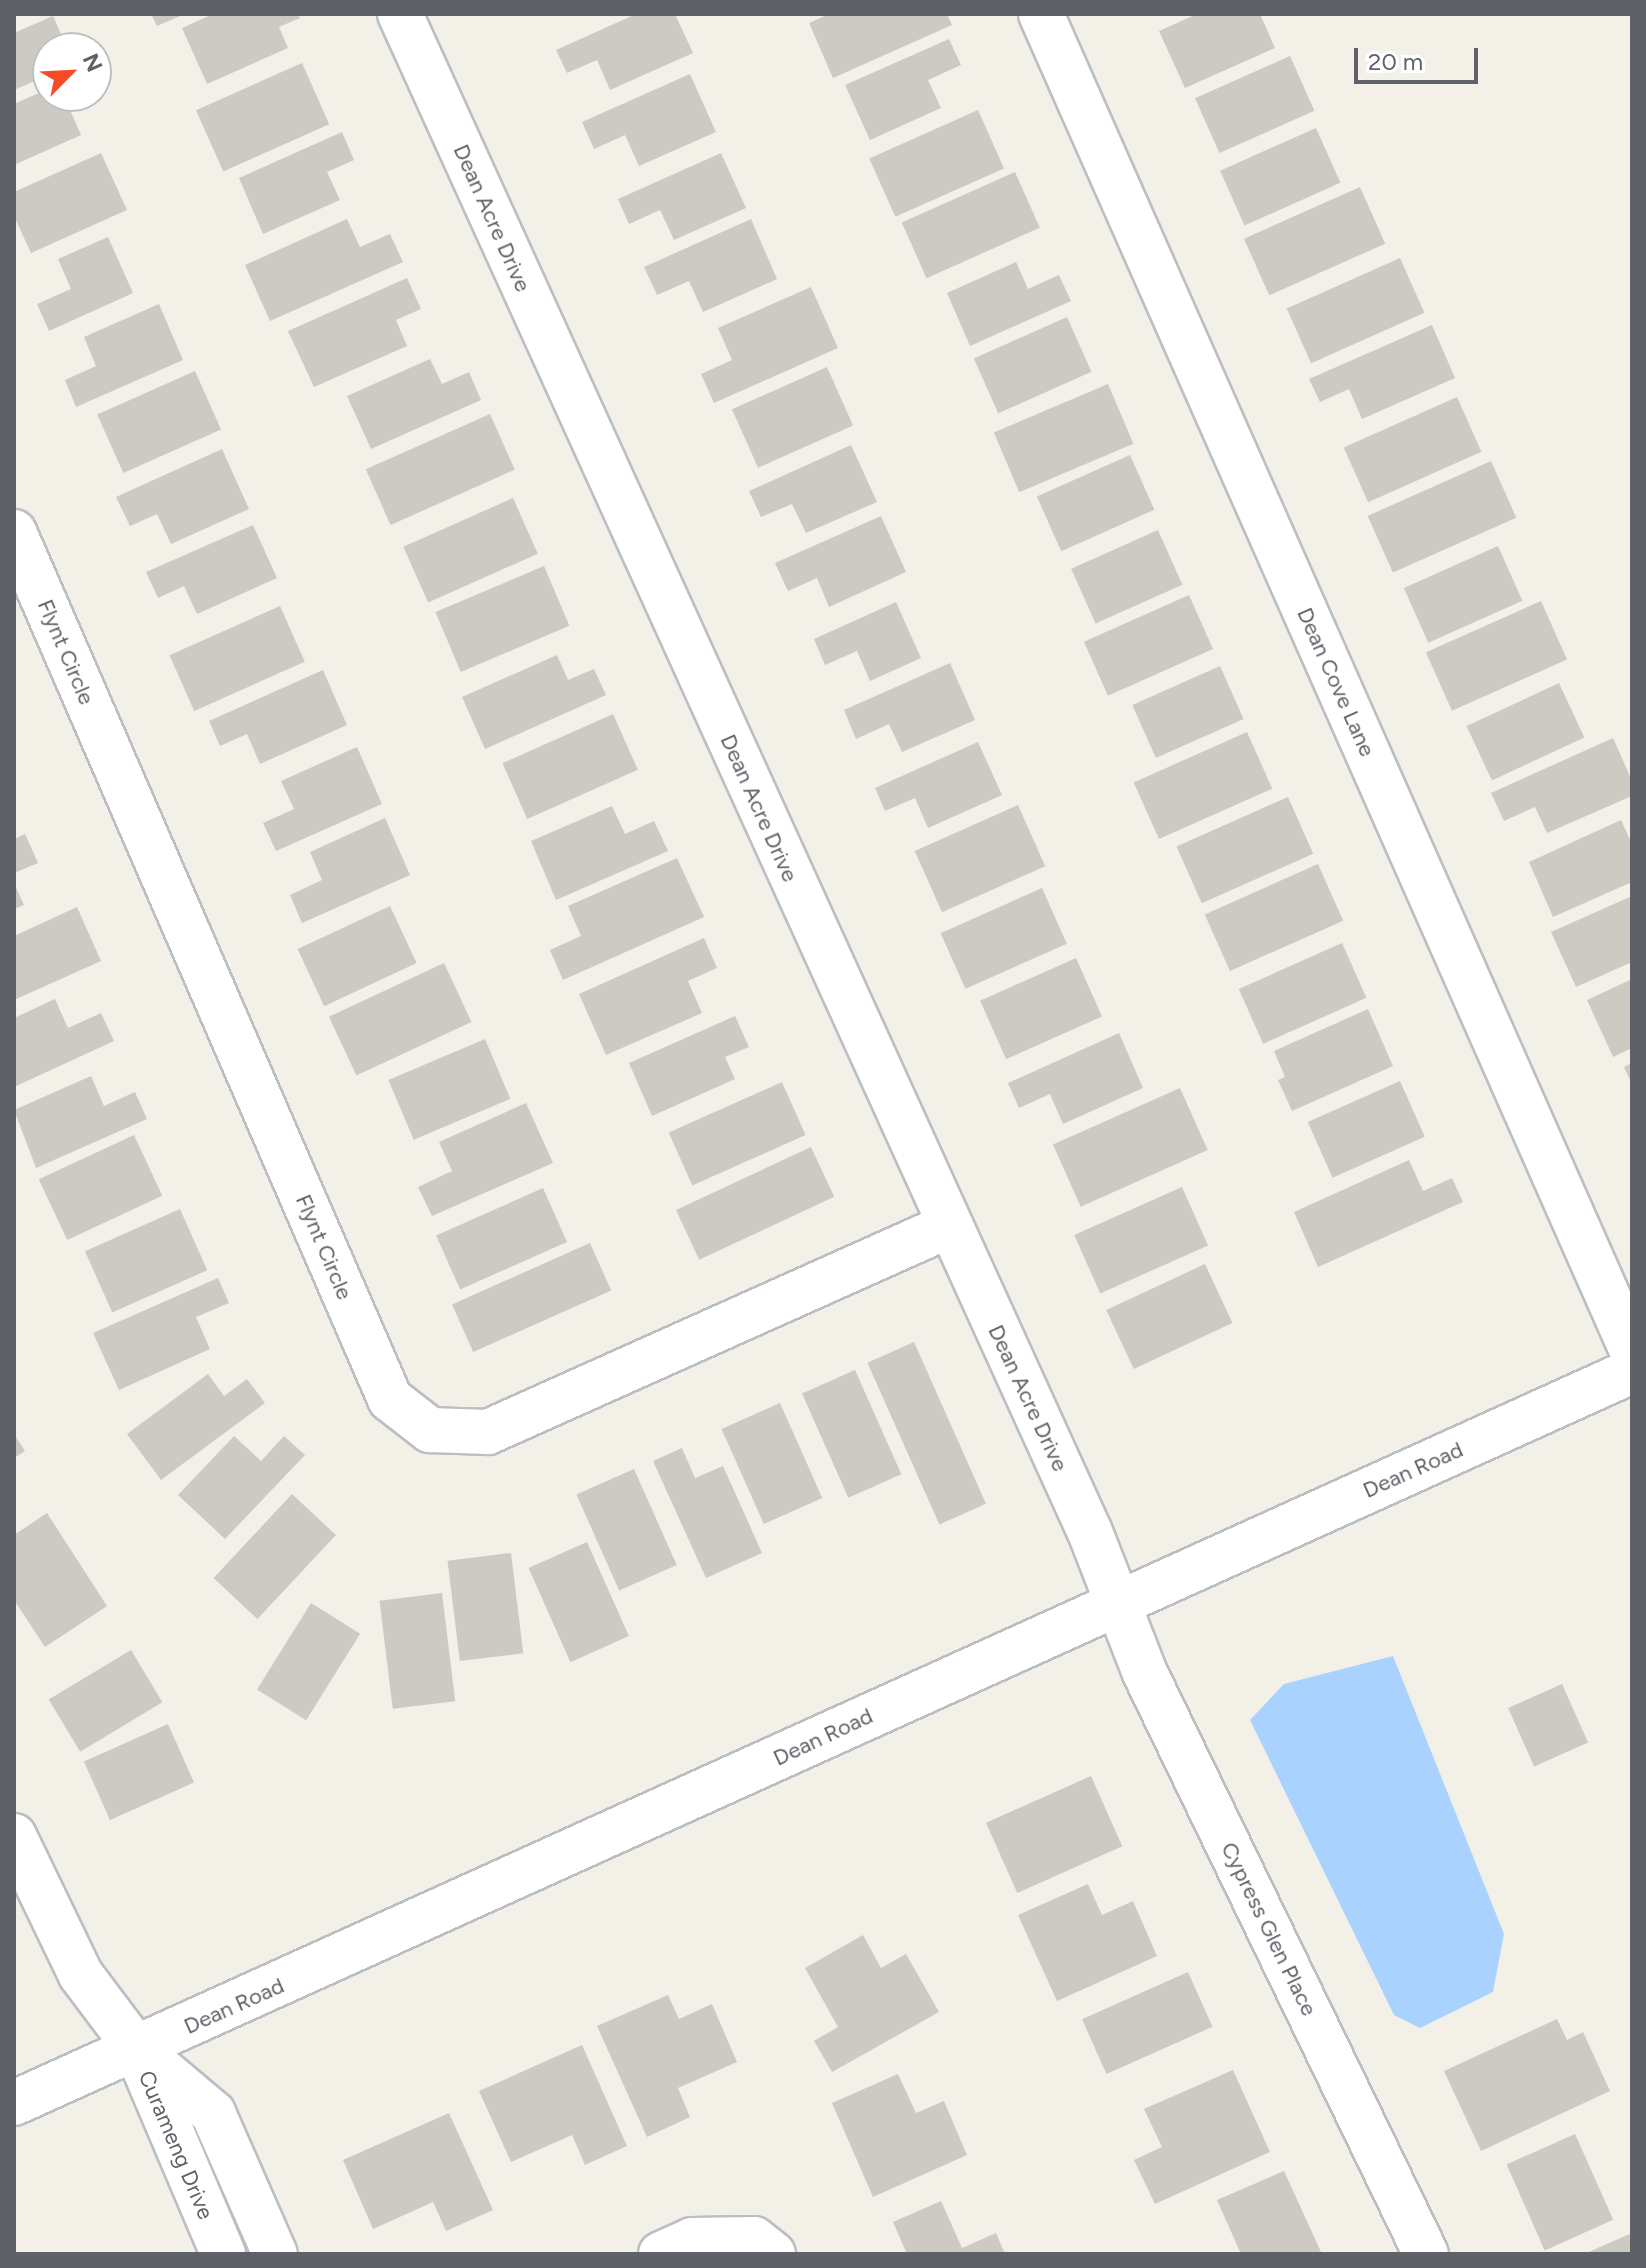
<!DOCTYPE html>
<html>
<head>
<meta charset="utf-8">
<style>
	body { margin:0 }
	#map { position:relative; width:1646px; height:2268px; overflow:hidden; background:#f2f0e7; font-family:Figtree,sans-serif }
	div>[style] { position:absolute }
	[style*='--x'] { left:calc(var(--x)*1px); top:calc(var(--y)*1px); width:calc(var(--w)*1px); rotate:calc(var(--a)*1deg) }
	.water>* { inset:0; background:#aad2ff }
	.building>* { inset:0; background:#cdcac4; transform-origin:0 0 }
	.roads { filter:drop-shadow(2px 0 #bbbec3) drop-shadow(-2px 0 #bbbec3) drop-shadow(0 2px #bbbec3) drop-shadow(0 -2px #bbbec3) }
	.minor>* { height:44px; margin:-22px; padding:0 22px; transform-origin:22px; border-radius:22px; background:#fff }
	.secondary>* { height:44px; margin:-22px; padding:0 22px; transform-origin:22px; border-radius:22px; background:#fff }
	span { translate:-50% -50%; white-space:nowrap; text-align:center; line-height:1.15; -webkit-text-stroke:7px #fff; paint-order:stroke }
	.street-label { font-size:22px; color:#5e6268 }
	.frame { position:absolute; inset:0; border:16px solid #5e6268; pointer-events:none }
	.north { position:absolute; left:32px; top:32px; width:80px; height:80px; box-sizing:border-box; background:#fff; border:2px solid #bfc0c3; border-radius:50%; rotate:66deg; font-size:22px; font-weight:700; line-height:32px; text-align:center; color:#5e6268 }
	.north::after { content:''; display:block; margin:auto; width:28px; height:36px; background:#f64b29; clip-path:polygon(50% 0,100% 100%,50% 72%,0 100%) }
	.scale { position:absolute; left:1354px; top:48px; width:124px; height:36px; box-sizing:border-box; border:4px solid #5e6268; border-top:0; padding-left:10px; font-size:24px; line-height:28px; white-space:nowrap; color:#5e6268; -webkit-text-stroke:6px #fff; paint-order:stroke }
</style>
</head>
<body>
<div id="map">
	<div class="water">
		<i style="clip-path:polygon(1393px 1656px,1504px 1934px,1493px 1992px,1420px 2028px,1394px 2015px,1250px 1720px,1284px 1684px)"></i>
	</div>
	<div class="building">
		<i style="clip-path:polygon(151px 14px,185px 14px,157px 26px)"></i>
		<i style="clip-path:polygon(213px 14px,298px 14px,300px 18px,279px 27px,288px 48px,207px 84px,182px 28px)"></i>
		<i style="clip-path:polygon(636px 14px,675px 14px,693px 53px,610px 90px,597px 60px,567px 73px,556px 50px)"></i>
		<i style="clip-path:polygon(829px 14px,947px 14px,952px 25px,833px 78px,809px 23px)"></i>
		<i style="clip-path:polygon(1197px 14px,1260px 14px,1275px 48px,1185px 88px,1159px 31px)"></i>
		<i style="clip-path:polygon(53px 16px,67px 48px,48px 48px,48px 75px,14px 90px,14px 33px)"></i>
		<i style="clip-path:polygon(949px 39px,961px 65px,928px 80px,941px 108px,870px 140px,845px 85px)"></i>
		<i style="left:1290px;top:56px;width:60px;height:104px;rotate:66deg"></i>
		<i style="left:302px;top:63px;width:67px;height:116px;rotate:66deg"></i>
		<i style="clip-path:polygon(690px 74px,716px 132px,639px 166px,625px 135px,594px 149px,582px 122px)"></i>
		<i style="clip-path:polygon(48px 89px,48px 96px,64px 96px,81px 135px,14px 165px,14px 104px)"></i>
		<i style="left:978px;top:110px;width:64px;height:119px;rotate:66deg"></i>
		<i style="left:1316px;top:128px;width:60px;height:105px;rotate:66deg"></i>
		<i style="clip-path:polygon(342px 132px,354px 160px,327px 172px,340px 200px,263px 234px,239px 178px)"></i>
		<i style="clip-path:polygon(101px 153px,127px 210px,31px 253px,14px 216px,14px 192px)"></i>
		<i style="clip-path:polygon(721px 153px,746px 208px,674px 240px,660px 210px,629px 224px,618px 199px)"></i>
		<i style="left:1015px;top:172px;width:61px;height:124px;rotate:66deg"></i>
		<i style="left:1360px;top:187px;width:62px;height:127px;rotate:66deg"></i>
		<i style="clip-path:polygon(347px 219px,360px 247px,390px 234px,403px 262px,270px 321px,245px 265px)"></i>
		<i style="clip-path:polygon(751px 219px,777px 279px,703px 312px,689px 281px,657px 295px,644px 267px)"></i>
		<i style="clip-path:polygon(108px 237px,133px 293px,49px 331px,37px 304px,71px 289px,58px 259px)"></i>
		<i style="left:1400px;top:258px;width:60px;height:124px;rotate:66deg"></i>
		<i style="clip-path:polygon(1016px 262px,1028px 289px,1059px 275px,1071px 301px,970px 346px,947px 293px)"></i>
		<i style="clip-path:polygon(407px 278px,421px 309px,396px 320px,407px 346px,314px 387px,288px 331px)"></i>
		<i style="clip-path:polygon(811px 287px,838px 348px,714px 403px,701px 374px,732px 360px,718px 328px)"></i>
		<i style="clip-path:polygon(159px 304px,183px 360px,76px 407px,65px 380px,96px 366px,84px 337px)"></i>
		<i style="left:1067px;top:317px;width:60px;height:102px;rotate:66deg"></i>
		<i style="clip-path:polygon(1432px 325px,1455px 378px,1362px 419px,1349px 389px,1320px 402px,1309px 379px)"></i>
		<i style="clip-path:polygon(430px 359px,442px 384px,469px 372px,481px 400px,371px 449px,347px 396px)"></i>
		<i style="left:827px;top:367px;width:64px;height:104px;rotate:66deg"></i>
		<i style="left:195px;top:371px;width:64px;height:107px;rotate:66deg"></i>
		<i style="left:1108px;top:384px;width:65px;height:124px;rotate:67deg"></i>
		<i style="left:1457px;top:397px;width:60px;height:124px;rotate:66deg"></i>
		<i style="left:490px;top:414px;width:61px;height:136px;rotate:66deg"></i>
		<i style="clip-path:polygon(851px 445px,877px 502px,806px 533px,792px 504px,761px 517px,749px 491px)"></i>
		<i style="clip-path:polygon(222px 449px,249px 509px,171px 544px,157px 514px,130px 526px,116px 497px)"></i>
		<i style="left:1130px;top:455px;width:60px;height:102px;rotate:66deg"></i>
		<i style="left:1491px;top:461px;width:62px;height:135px;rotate:66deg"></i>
		<i style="left:513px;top:498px;width:61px;height:120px;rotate:66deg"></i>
		<i style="clip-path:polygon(881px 516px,906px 572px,829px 607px,817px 578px,788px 591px,775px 563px)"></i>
		<i style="clip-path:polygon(253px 525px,277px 578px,197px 614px,184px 586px,158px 598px,146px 572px)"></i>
		<i style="left:1158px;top:530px;width:60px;height:95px;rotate:66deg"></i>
		<i style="left:1498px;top:546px;width:60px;height:103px;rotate:66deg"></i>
		<i style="left:544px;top:566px;width:65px;height:118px;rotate:67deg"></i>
		<i style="left:1189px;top:595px;width:59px;height:115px;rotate:66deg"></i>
		<i style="left:1541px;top:601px;width:64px;height:126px;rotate:66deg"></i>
		<i style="clip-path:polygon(896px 602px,921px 658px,870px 681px,857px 651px,825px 665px,814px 639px)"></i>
		<i style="left:280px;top:606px;width:61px;height:121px;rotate:66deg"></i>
		<i style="clip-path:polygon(557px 655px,568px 680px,594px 669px,606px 695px,485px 749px,462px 697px)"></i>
		<i style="clip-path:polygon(950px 663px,975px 720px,902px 752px,889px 724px,856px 739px,844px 710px)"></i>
		<i style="left:1220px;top:666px;width:58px;height:96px;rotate:66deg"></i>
		<i style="clip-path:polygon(323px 670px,347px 725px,260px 764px,247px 734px,220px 746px,209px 721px)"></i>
		<i style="left:1559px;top:683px;width:60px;height:102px;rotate:65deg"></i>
		<i style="left:613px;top:714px;width:61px;height:121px;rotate:66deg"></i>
		<i style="left:1247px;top:732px;width:62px;height:124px;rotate:66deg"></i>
		<i style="clip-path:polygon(1613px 738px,1632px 781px,1632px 796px,1547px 833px,1535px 807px,1504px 821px,1491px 793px)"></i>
		<i style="clip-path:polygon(978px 742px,1002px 795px,928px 828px,915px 798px,885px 811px,875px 788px)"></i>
		<i style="clip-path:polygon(357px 747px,382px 804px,276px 851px,263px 823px,294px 809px,281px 781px)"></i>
		<i style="left:1288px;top:797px;width:62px;height:122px;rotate:66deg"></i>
		<i style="left:1018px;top:805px;width:67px;height:113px;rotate:66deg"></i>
		<i style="clip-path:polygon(612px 806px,625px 834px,654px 821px,668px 851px,556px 900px,531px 841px)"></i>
		<i style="clip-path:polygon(385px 818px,410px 875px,302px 923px,290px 895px,322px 880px,310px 852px)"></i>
		<i style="clip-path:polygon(1621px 820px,1632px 844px,1632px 882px,1553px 917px,1529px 862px)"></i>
		<i style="clip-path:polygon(25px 834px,38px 863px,14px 873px,14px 839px)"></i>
		<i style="clip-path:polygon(677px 858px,704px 917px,563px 980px,550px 950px,581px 936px,568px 906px)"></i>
		<i style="left:1318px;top:864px;width:62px;height:124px;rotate:66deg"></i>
		<i style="clip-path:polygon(14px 883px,24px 905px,14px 909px)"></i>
		<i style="left:1042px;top:888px;width:61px;height:111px;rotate:66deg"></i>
		<i style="clip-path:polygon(1632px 896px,1632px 962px,1576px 987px,1551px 932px)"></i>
		<i style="left:390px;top:906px;width:63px;height:102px;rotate:65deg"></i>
		<i style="clip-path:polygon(77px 907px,101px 961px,14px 1000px,14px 936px)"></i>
		<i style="clip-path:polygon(704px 938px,717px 968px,688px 981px,702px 1013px,606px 1055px,579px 994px)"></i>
		<i style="left:1342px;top:943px;width:60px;height:113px;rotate:66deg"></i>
		<i style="left:1076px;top:958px;width:64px;height:105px;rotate:66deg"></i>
		<i style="left:444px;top:963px;width:65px;height:127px;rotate:65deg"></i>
		<i style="clip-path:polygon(1632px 979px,1632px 1048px,1613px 1057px,1587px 1000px)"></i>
		<i style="clip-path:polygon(55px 999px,68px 1028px,101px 1013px,114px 1041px,14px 1087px,14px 1018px)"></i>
		<i style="clip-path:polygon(1368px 1009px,1393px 1066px,1292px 1111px,1278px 1080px,1285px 1077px,1274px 1051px)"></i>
		<i style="clip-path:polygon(735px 1016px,749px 1047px,725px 1057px,735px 1079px,652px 1116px,629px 1063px)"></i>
		<i style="clip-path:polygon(1119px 1033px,1143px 1088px,1063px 1124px,1050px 1094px,1019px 1108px,1008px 1083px)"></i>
		<i style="left:485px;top:1039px;width:65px;height:105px;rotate:67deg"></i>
		<i style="clip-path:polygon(1632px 1063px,1632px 1084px,1624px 1067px)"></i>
		<i style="clip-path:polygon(91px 1076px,104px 1106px,135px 1092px,147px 1119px,36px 1168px,14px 1110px)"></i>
		<i style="left:1400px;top:1081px;width:61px;height:101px;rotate:66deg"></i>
		<i style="left:782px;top:1082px;width:58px;height:124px;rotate:66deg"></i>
		<i style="left:1180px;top:1088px;width:68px;height:139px;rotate:66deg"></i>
		<i style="clip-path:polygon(526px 1103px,553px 1163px,432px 1216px,418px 1187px,452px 1171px,439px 1142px)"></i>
		<i style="left:134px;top:1135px;width:67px;height:105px;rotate:65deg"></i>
		<i style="left:811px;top:1147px;width:55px;height:149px;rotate:65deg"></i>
		<i style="clip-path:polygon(1409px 1160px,1423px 1191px,1452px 1178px,1463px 1202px,1318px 1267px,1294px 1212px)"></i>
		<i style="left:1182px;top:1187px;width:64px;height:118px;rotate:66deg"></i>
		<i style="left:543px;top:1188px;width:59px;height:117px;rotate:66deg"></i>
		<i style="left:180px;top:1209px;width:67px;height:104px;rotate:66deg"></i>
		<i style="left:590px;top:1243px;width:52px;height:151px;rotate:66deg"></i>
		<i style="left:1205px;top:1264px;width:65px;height:109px;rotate:65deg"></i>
		<i style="clip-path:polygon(218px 1278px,229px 1303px,196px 1317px,210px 1349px,119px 1390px,93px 1333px)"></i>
		<i style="left:914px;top:1342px;width:177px;height:51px;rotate:66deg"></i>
		<i style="left:855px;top:1370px;width:114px;height:58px;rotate:66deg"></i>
		<i style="clip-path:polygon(208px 1374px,224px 1396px,247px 1379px,265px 1403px,161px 1480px,127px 1434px)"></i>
		<i style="left:780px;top:1403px;width:104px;height:64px;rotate:66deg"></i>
		<i style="clip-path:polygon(14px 1434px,25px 1451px,14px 1458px)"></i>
		<i style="clip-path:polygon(234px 1436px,261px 1461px,284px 1436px,305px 1455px,225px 1539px,178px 1495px)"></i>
		<i style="clip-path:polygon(682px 1448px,695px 1478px,723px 1466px,762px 1553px,706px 1578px,653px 1461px)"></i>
		<i style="left:634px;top:1469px;width:105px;height:63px;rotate:66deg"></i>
		<i style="left:292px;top:1494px;width:60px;height:115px;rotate:43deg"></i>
		<i style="clip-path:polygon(47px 1513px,107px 1606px,45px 1647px,14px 1600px,14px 1535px)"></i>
		<i style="left:587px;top:1542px;width:103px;height:64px;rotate:66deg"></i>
		<i style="left:511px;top:1553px;width:101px;height:64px;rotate:83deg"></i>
		<i style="left:442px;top:1593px;width:109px;height:63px;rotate:83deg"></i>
		<i style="left:311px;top:1603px;width:58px;height:102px;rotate:32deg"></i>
		<i style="left:131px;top:1650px;width:61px;height:96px;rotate:59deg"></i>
		<i style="left:1562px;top:1684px;width:64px;height:59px;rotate:66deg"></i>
		<i style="left:168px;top:1724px;width:64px;height:92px;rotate:66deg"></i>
		<i style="left:1091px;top:1776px;width:77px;height:115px;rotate:66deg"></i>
		<i style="clip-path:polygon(1088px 1884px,1102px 1915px,1133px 1901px,1157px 1956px,1057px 2001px,1018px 1915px)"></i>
		<i style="clip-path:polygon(863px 1935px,881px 1968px,906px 1954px,939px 2012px,832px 2072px,814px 2041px,838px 2027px,805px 1968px)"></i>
		<i style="left:1188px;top:1972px;width:60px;height:116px;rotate:66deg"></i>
		<i style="clip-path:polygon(668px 1995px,679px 2019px,712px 2004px,737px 2062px,678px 2088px,690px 2117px,647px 2137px,597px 2026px)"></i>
		<i style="clip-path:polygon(1557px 2019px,1567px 2040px,1583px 2032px,1610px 2091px,1481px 2151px,1444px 2071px)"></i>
		<i style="clip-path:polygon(582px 2045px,627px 2146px,585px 2165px,572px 2135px,511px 2162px,479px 2091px)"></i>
		<i style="clip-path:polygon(1233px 2070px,1270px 2152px,1155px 2204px,1134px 2160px,1162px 2147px,1144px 2109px)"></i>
		<i style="clip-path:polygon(898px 2074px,916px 2113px,944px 2101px,967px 2155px,873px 2197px,832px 2103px)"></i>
		<i style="clip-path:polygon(449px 2113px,493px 2210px,446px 2231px,433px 2202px,373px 2229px,343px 2160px)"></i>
		<i style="left:1575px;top:2134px;width:94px;height:75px;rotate:66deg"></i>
		<i style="clip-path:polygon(1284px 2171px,1321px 2252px,1241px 2254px,1217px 2200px)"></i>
		<i style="clip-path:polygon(941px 2201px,962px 2248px,996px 2233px,1005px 2254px,907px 2254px,893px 2222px)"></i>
		<i style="clip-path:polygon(1632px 2233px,1632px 2254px,1584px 2254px)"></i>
	</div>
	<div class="roads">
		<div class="minor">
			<i style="--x:400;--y:14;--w:1667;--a:65.56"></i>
			<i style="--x:1090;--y:1532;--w:151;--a:68.7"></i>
			<i style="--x:1145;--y:1673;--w:645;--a:64.19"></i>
			<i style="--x:1041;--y:14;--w:1462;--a:66.15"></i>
			<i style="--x:14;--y:532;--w:945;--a:66.55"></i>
			<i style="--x:390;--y:1399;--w:51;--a:37.8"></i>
			<i style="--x:430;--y:1430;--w:58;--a:2"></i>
			<i style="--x:488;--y:1432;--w:504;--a:-24.12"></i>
			<i style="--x:14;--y:1836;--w:154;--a:64.3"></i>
			<i style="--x:81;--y:1975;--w:91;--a:53"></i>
			<i style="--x:136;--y:2048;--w:101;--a:40.2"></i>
			<i style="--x:213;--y:2113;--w:154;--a:66.3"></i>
			<i style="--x:137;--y:2051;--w:220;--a:67"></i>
			<i style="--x:661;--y:2254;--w:34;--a:-24"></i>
			<i style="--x:692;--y:2240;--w:62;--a:-0.9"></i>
			<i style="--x:754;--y:2239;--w:24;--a:38"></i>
		</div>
		<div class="secondary">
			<i style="--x:14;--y:2103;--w:1776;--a:-24.34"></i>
		</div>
	</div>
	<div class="street-label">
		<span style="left:492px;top:218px;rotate:66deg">Dean Acre Drive</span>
		<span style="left:66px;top:652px;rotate:67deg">Flynt Circle</span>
		<span style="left:1336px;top:682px;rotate:66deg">Dean Cove Lane</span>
		<span style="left:759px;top:808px;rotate:66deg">Dean Acre Drive</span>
		<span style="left:324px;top:1247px;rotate:67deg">Flynt Circle</span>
		<span style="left:1028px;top:1398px;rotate:65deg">Dean Acre Drive</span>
		<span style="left:1413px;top:1470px;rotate:-24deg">Dean Road</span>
		<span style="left:823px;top:1737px;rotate:-25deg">Dean Road</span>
		<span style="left:1269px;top:1929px;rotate:64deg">Cypress Glen Place</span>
		<span style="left:234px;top:2006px;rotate:-24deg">Dean Road</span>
		<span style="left:176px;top:2145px;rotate:67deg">Curameng Drive</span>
	</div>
	<div class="frame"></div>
	<div class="north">N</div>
	<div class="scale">20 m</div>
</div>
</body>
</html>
